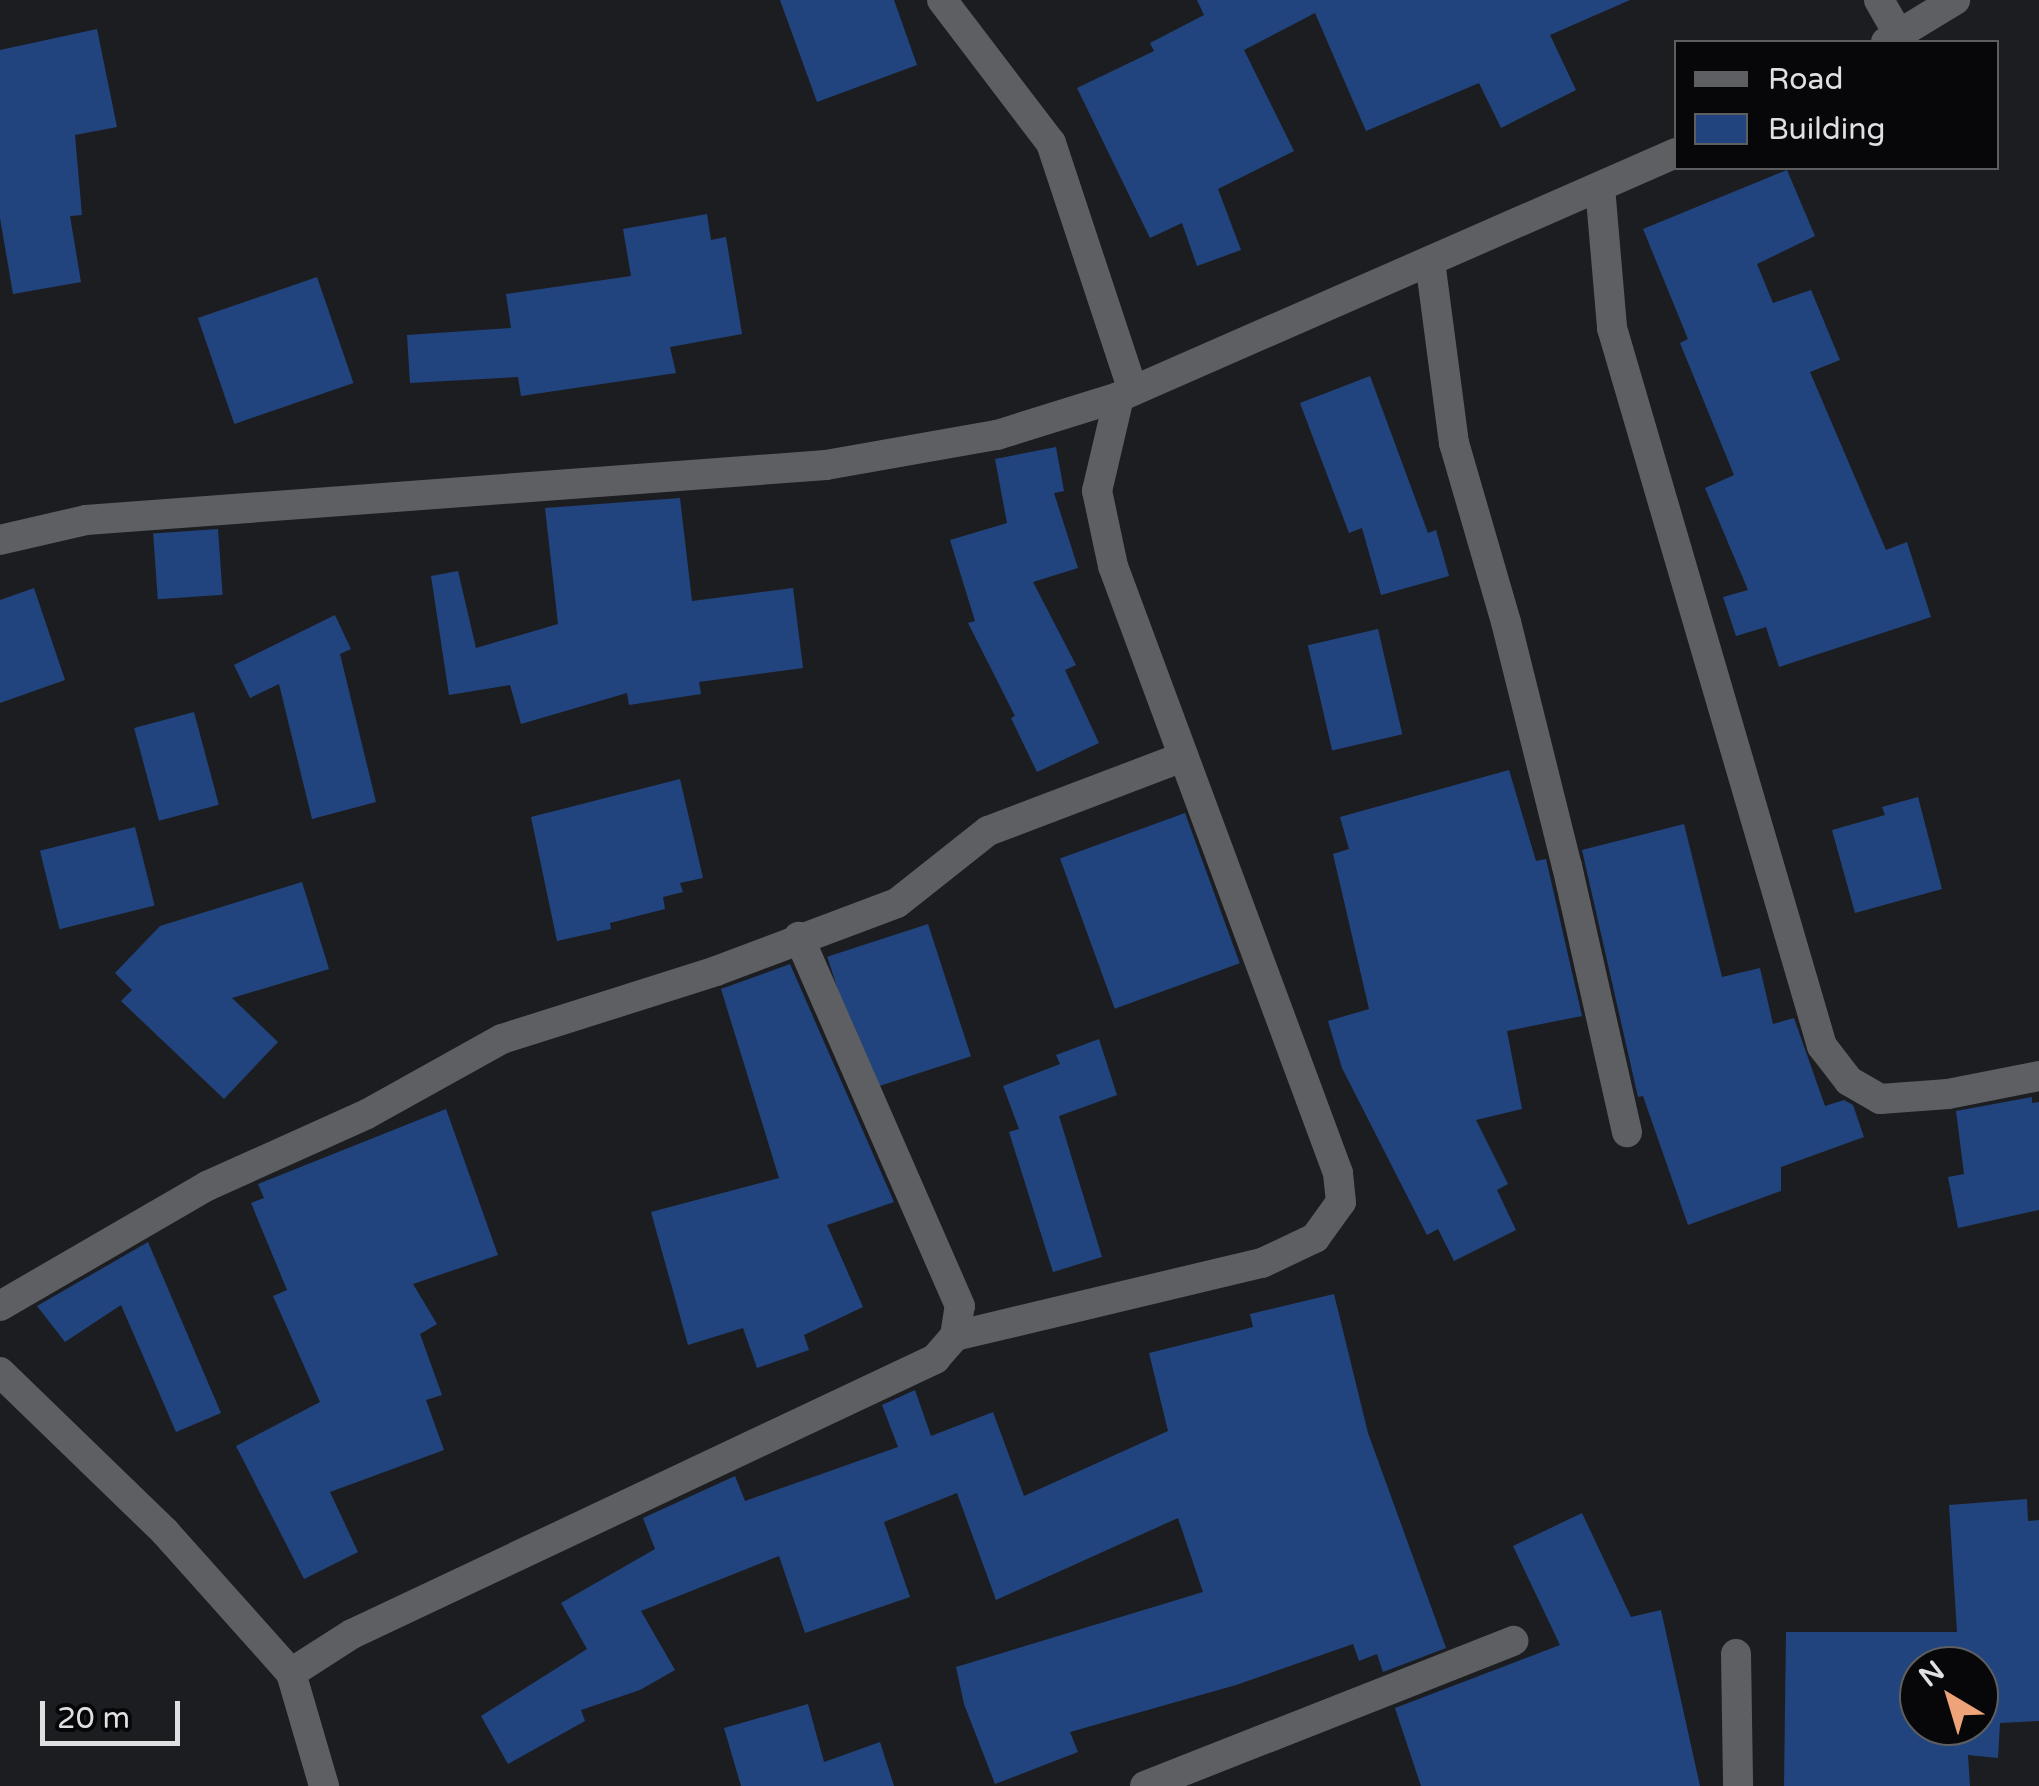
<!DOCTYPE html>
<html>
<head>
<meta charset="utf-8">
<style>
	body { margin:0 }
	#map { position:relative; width:2039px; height:1786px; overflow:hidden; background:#1c1d20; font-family:"Varela Round",sans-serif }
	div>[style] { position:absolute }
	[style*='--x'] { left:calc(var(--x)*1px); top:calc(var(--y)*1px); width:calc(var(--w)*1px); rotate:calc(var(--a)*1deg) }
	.building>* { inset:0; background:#22447e; transform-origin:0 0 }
	.minor>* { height:30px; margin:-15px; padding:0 15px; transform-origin:15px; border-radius:15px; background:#5d5f63 }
	.tertiary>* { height:30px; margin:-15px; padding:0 15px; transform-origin:15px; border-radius:15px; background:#5d5f63 }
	span { translate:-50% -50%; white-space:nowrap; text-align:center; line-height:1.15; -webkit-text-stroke:8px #070709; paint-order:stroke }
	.legend { position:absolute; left:1674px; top:40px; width:325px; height:130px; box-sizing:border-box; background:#070709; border:2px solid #5d5e60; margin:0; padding:12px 18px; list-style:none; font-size:30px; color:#dfe0e2 }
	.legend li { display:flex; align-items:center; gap:20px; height:50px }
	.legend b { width:50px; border:2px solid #5d5e60 }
	.north { position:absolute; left:1899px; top:1646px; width:100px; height:100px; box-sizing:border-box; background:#070709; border:2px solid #5d5e60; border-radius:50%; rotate:322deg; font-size:28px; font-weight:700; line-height:40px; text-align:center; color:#dfe0e2 }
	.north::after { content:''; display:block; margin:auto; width:35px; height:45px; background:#efa378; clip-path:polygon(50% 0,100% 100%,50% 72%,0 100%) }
	.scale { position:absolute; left:40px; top:1701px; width:140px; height:45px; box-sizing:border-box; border:5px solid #dfe0e2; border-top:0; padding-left:12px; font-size:30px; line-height:35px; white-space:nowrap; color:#dfe0e2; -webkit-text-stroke:8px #070709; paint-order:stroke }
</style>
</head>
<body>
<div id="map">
	<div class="building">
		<i style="clip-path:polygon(780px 0,894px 0,917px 65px,817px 102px)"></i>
		<i style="clip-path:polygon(1197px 0,1630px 0,1550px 35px,1576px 90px,1501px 128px,1479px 83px,1366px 131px,1315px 13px,1244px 50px,1294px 151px,1218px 189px,1241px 250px,1197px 266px,1182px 223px,1150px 238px,1077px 88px,1154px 51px,1150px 43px,1204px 15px)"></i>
		<i style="clip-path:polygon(97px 29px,117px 127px,75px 135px,82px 215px,70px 216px,81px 282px,13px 294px,0 218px,0 50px)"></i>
		<i style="clip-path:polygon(1787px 170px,1815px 236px,1757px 264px,1773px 303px,1811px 290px,1840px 360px,1810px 372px,1886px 550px,1907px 542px,1931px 617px,1779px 667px,1766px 627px,1736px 636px,1723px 597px,1748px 590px,1705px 488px,1734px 475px,1680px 343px,1688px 339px,1643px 229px)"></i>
		<i style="clip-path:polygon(707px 214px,711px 240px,726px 237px,742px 334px,670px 347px,676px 373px,521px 396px,518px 377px,410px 383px,407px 335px,511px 328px,506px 294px,631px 276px,623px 229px)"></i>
		<i style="left:317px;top:277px;width:112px;height:126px;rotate:71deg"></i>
		<i style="clip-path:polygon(1370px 376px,1428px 533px,1436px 530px,1449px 576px,1381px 595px,1362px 528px,1349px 533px,1300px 403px)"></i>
		<i style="clip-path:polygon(1056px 447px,1064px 491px,1054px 493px,1078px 568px,1033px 582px,1076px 665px,1065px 670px,1099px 743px,1037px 772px,1011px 718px,1015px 716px,968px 623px,975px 621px,950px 540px,1007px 523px,995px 459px)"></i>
		<i style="clip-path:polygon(680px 498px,692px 601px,793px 588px,803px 668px,699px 682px,701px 694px,629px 705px,627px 693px,521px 724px,510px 685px,449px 695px,431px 576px,458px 571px,476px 648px,558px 624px,545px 508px)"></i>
		<i style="left:218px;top:529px;width:66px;height:65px;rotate:86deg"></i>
		<i style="clip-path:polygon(34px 588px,65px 680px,0 703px,0 600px)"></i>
		<i style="clip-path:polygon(335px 615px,351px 649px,340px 654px,376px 802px,312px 819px,279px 684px,250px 698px,234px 665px)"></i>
		<i style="left:1378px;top:629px;width:108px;height:72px;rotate:77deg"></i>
		<i style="left:194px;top:712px;width:96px;height:62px;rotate:75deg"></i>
		<i style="clip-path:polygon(1509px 770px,1536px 861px,1546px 859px,1582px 1016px,1507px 1031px,1522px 1109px,1476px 1120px,1508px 1184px,1497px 1190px,1516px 1230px,1454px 1261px,1438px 1229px,1427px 1235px,1342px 1068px,1328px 1021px,1369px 1009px,1333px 854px,1349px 849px,1340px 817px)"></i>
		<i style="clip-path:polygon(680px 779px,703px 878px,680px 883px,683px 892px,663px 897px,665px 909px,610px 923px,611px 929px,557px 941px,531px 817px)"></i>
		<i style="clip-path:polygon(1918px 797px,1942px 889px,1855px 913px,1832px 830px,1885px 815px,1882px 807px)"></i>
		<i style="left:1185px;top:813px;width:160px;height:133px;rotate:70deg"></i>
		<i style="clip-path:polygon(1684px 824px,1722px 977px,1760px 968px,1773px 1024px,1794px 1018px,1825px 1106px,1844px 1100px,1853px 1105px,1864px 1137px,1781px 1167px,1781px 1191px,1688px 1225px,1643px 1096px,1638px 1097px,1582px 850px)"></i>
		<i style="left:135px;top:827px;width:81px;height:98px;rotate:76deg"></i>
		<i style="clip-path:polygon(302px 882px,329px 969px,232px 998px,278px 1042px,224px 1099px,121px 1001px,132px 990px,115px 973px,160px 926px)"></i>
		<i style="left:928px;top:924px;width:139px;height:106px;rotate:72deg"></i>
		<i style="clip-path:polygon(790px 964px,894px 1202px,827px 1225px,863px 1307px,804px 1335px,809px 1350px,757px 1368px,743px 1328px,688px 1345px,651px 1212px,779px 1178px,721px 989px)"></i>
		<i style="clip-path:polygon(1099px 1039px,1117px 1095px,1059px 1116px,1102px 1257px,1053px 1272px,1009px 1132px,1019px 1129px,1003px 1086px,1060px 1064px,1056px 1055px)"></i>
		<i style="clip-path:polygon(2032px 1097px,2032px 1103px,2039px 1102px,2039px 1210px,1958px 1228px,1948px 1177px,1964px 1174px,1956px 1111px)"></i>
		<i style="clip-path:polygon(446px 1109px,498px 1255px,413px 1284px,437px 1324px,420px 1334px,442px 1395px,426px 1400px,444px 1450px,330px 1492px,358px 1552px,304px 1579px,236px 1446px,320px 1402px,273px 1296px,287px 1290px,251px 1203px,264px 1198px,258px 1184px)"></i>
		<i style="clip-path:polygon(148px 1242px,221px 1413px,176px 1432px,121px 1305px,65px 1342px,37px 1306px)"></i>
		<i style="clip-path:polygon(1334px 1294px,1368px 1433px,1446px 1648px,1383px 1672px,1377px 1654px,1359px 1661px,1353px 1644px,1236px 1685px,1070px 1732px,1078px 1752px,995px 1784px,964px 1704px,956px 1667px,1203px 1592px,1178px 1518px,996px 1600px,957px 1493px,884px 1522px,910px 1597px,805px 1633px,779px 1556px,641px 1611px,675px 1670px,640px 1690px,581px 1710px,585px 1721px,508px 1764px,481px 1716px,587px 1649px,561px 1603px,655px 1549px,643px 1518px,735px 1476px,745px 1501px,898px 1447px,882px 1405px,915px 1390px,931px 1436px,993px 1412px,1024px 1496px,1168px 1431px,1149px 1353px,1253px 1327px,1250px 1314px)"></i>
		<i style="clip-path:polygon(evenodd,2027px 1499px,2028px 1521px,2039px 1520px,2039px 1721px,2000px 1723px,1998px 1758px,1968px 1755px,1970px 1786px,1784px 1786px,1786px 1632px,1957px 1632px,1949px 1505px,2027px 1499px,1919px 1666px,1979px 1666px,1979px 1726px,1919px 1726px,1919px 1666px)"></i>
		<i style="clip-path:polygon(1582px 1513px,1631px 1617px,1661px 1610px,1700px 1786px,1421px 1786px,1395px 1708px,1560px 1645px,1513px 1546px)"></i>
		<i style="clip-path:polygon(808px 1704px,824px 1762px,880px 1742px,894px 1786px,741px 1786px,724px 1728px)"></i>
	</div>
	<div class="minor">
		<i style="--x:942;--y:0;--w:180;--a:52.7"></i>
		<i style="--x:1051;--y:143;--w:261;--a:71.7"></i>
		<i style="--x:1879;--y:0;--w:40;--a:60.3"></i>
		<i style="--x:1600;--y:187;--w:142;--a:85.1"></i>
		<i style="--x:1612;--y:328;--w:748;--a:73.7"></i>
		<i style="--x:1822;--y:1046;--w:44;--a:52.4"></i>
		<i style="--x:1849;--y:1081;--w:36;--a:30"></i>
		<i style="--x:1880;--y:1099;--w:68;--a:-4.2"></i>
		<i style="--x:1948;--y:1094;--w:93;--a:-11.2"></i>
		<i style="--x:1430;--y:261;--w:184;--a:82.5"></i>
		<i style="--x:1454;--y:443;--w:186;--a:73.8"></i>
		<i style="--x:1506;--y:622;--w:252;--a:76"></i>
		<i style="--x:1567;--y:866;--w:273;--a:77.3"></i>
		<i style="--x:0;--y:1306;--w:239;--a:-30.1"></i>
		<i style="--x:207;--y:1186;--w:175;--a:-24.2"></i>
		<i style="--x:367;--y:1114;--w:154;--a:-29.1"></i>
		<i style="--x:502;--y:1039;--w:225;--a:-17.6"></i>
		<i style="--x:716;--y:971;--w:193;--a:-20.6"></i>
		<i style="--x:897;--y:903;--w:116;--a:-38.4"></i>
		<i style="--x:988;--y:831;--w:209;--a:-20.8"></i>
		<i style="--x:955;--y:1336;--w:316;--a:-13.4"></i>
		<i style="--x:1262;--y:1263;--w:59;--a:-25.3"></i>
		<i style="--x:1315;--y:1238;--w:44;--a:-54.2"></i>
		<i style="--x:1341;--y:1202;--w:29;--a:-96"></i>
		<i style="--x:1338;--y:1173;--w:647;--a:-110.34"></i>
		<i style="--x:1113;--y:566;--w:77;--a:-102"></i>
		<i style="--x:1097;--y:491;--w:97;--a:-76.8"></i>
		<i style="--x:0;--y:1372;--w:230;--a:44.1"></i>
		<i style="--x:165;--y:1532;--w:189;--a:48.2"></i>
		<i style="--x:291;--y:1673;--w:118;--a:73.7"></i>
		<i style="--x:1736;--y:1654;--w:132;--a:89.1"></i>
		<i style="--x:291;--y:1673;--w:72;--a:-32.6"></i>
		<i style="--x:352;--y:1634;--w:645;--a:-25.25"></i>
		<i style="--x:935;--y:1359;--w:30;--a:-49"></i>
		<i style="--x:955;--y:1336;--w:30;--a:-81"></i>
		<i style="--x:960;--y:1306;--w:403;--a:-113.6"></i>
		<i style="--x:1145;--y:1786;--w:396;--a:-21.5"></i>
	</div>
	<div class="tertiary">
		<i style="--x:1886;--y:42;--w:81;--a:-31.3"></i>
		<i style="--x:0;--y:540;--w:88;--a:-13.1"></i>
		<i style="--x:86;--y:520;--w:742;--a:-4.25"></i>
		<i style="--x:826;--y:465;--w:174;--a:-10"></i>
		<i style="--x:997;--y:435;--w:128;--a:-17.3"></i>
		<i style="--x:1119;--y:397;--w:608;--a:-23.66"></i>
	</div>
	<ul class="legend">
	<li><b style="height:12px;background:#5d5f63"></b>Road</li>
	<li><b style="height:28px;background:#22447e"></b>Building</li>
	</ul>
	<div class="north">N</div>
	<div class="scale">20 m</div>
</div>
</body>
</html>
